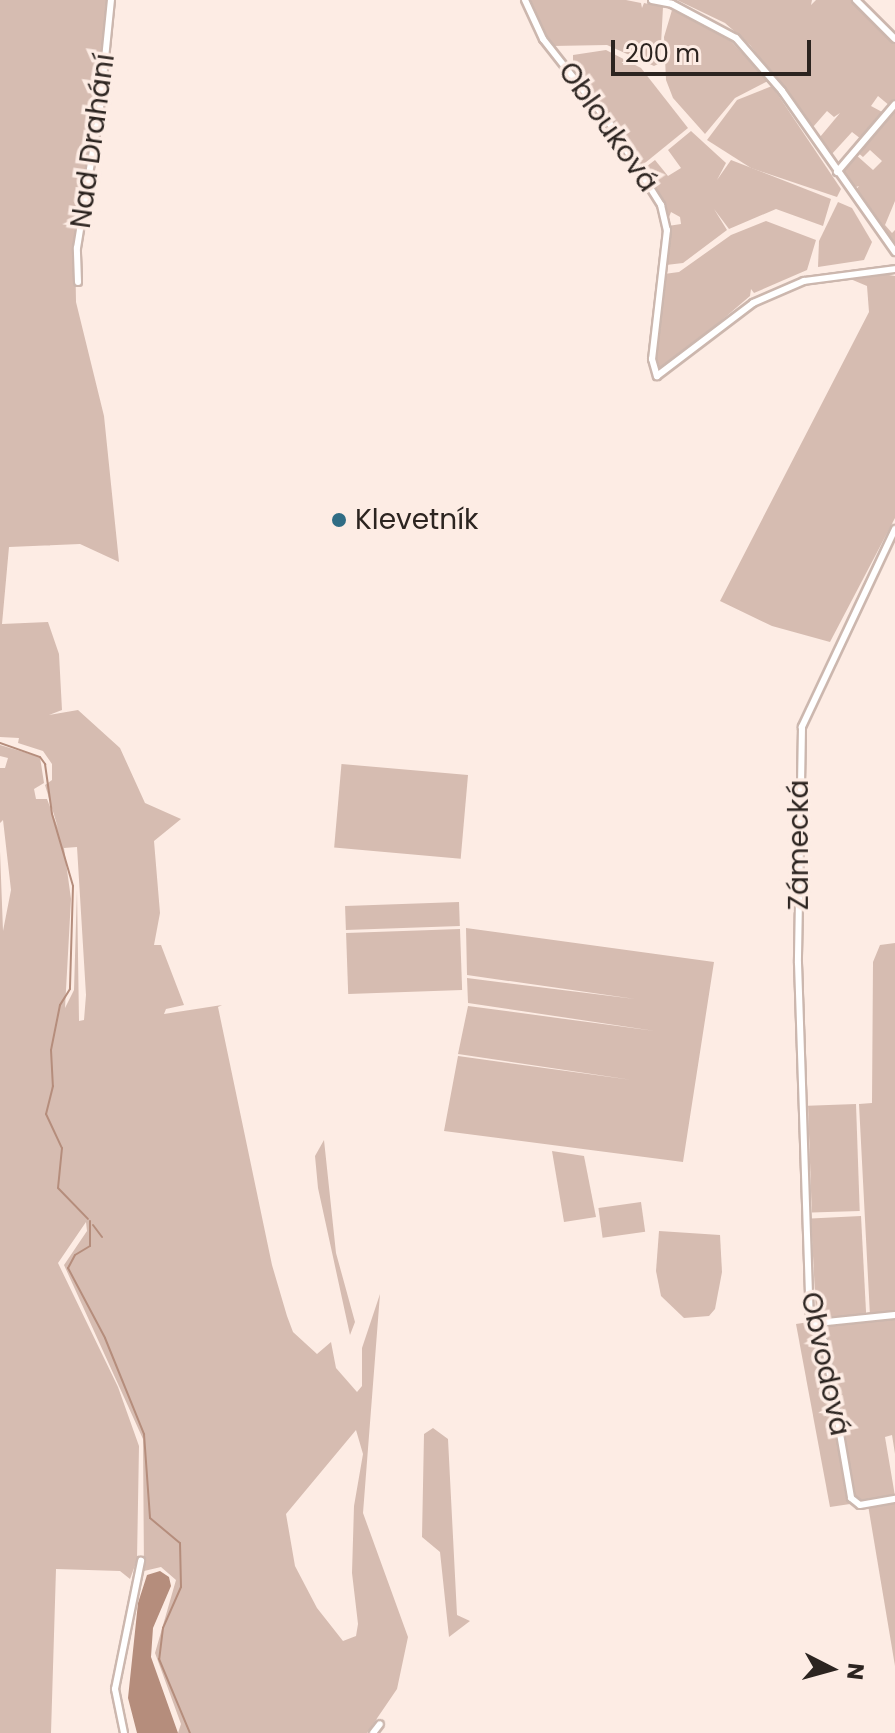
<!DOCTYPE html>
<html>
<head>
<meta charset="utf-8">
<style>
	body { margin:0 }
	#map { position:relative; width:895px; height:1733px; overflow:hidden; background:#fdece4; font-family:Poppins,sans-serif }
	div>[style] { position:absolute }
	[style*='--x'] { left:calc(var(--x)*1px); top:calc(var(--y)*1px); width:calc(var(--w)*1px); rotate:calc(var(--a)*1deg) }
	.green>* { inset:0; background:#d6bcb1; transform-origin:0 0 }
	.water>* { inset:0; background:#b58d7c }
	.stream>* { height:2px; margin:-1px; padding:0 1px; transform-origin:1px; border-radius:1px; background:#b58d7c }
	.roads { filter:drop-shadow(2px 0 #ccb7ae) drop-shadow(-2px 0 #ccb7ae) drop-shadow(0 2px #ccb7ae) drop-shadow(0 -2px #ccb7ae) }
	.minor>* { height:6px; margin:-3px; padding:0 3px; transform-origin:3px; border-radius:3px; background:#fff }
	.dots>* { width:22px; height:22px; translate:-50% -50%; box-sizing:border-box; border:4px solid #fdece4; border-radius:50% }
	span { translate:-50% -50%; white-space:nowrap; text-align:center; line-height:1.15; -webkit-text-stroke:7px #fdece4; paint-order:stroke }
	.street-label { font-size:28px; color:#2c2420 }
	.poi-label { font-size:28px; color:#2c2420 }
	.left { translate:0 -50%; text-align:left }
	.north { position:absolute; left:791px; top:1629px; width:80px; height:80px; -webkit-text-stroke:6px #fdece4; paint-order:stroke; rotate:96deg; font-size:22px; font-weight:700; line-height:32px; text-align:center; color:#2c2420 }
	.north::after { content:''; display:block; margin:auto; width:28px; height:36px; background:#2c2420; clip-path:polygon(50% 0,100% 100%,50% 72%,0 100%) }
	.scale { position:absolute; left:611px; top:40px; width:200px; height:36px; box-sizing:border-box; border:4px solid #2c2420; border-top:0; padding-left:10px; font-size:24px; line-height:28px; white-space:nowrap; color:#2c2420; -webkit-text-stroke:6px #fdece4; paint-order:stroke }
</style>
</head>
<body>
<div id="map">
	<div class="green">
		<i style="clip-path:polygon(evenodd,0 0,109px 0,99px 100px,75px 245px,76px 302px,104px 416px,119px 562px,80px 544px,9px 547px,2px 624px,48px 622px,59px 654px,62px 710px,49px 715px,78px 710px,120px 748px,145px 803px,181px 819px,154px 841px,160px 913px,154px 945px,161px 945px,184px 1005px,166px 1009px,164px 1014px,222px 1005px,218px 1007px,272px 1265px,287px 1316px,293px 1332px,317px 1354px,331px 1342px,336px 1368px,357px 1392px,362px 1386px,362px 1348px,380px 1294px,363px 1513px,408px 1637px,397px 1689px,367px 1733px,178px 1733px,181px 1724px,155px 1653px,176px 1580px,161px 1567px,144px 1571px,143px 1439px,64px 1265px,87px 1231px,86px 1222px,58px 1263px,118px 1387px,139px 1446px,137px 1560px,130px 1579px,120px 1571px,56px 1569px,51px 1733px,0 1733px,0 851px,3px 931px,11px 890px,3px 820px,0 823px,0 768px,5px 768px,8px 758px,0 756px,0 745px,40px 757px,44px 783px,34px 789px,36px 799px,47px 799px,58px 828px,45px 785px,52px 780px,52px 764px,43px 751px,18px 743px,19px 738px,0 737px,0 0,77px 847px,86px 995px,84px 1020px,79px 1021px,77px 889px,74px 990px,65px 1008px,71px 899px,64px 848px,77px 847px,0 0,356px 1430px,363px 1454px,354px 1506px,352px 1573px,358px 1624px,356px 1636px,343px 1641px,317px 1608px,295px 1566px,286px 1514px,356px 1430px)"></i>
		<i style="clip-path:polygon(528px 0,626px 0,641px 3px,642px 8px,644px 3px,663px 7px,660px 63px,654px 66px,607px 45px,552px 46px)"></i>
		<i style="clip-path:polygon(677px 0,812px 0,811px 5px,816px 0,855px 0,895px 41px,895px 101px,890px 106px,878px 96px,871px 106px,884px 113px,861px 139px,852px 132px,831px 155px,820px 137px,840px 113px,834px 117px,827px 111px,813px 127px,750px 45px,725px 23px)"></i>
		<i style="clip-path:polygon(672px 10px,727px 37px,768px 81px,735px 98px,705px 134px,673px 98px,666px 80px,664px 37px)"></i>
		<i style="clip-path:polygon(606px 50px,641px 68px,688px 128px,640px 167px,573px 68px,573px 55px)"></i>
		<i style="clip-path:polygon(772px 86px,841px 189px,837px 197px,751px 168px,707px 140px,737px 100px)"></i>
		<i style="clip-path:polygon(895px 108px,895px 201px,885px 225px,892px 233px,895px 230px,895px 244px,855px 191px,859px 186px,853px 188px,843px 172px,855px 154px,873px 170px,882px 161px,870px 150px,863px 157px,857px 152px)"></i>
		<i style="clip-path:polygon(691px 131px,726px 163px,717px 180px,731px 160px,831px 199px,823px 226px,776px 209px,729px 229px,714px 209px,727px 230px,683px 263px,666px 265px,668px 226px,681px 224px,680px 217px,671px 212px,668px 220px,665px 206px,642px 170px,655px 160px,668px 176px,681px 168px,668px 150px)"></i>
		<i style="clip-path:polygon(838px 202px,852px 208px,872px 242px,864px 260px,818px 267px,819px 241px)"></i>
		<i style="clip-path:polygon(766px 221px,816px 240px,807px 270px,754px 293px,751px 289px,750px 296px,660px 373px,654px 366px,664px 274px,679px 272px,731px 235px)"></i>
		<i style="clip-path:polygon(871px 272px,895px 276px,895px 518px,830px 642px,772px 626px,720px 601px,869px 312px,867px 286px,848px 278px)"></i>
		<i style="left:468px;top:775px;width:84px;height:127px;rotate:95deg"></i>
		<i style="left:459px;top:902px;width:24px;height:114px;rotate:88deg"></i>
		<i style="clip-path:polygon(466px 928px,714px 962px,683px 1162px,444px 1131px,458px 1056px,632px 1080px,458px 1054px,468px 1006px,655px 1031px,468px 1003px,467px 978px,635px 999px,467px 975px)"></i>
		<i style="left:460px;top:929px;width:61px;height:114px;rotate:88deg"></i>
		<i style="clip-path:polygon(895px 943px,895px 1314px,870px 1316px,859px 1104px,872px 1103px,873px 962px,880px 945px)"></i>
		<i style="left:856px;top:1104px;width:107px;height:48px;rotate:88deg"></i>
		<i style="clip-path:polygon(324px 1140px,336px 1253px,355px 1322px,350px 1335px,318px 1188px,315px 1156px)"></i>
		<i style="clip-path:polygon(552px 1151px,584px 1156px,596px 1217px,564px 1222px)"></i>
		<i style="left:641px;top:1202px;width:30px;height:43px;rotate:82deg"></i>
		<i style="left:861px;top:1216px;width:100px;height:50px;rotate:87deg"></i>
		<i style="clip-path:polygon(659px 1231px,720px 1235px,722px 1272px,715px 1309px,709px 1316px,684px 1318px,661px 1296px,656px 1271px)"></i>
		<i style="clip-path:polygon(895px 1317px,895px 1454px,892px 1435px,885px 1437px,895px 1496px,859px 1502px,853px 1498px,824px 1328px,829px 1321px)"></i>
		<i style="clip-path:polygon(809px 1322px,820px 1332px,850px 1504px,830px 1507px,796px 1324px)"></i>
		<i style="clip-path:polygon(433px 1428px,448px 1439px,457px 1615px,470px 1621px,449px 1637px,440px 1552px,422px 1537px,424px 1434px)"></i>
		<i style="clip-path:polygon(895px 1500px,895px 1666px,868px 1505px)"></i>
	</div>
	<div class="water">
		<i style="clip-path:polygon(160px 1571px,169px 1577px,171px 1586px,153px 1628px,151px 1657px,178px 1733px,137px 1733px,128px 1698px,138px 1603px,147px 1575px)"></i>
	</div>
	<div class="stream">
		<i style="--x:0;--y:743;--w:42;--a:19.3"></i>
		<i style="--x:40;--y:757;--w:9;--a:54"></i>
		<i style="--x:45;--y:764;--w:50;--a:82"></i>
		<i style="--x:52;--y:814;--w:75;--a:73.7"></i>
		<i style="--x:73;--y:886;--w:103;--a:91.7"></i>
		<i style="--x:70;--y:989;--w:19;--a:122"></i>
		<i style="--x:60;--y:1005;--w:46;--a:101.3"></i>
		<i style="--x:51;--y:1050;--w:36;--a:87"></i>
		<i style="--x:53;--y:1086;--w:29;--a:104"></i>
		<i style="--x:46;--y:1114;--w:38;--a:65"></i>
		<i style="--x:62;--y:1148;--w:40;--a:95.7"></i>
		<i style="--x:58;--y:1188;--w:43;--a:45.9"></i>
		<i style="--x:90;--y:1221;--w:25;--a:90"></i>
		<i style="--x:90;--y:1246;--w:17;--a:149"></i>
		<i style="--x:75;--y:1255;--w:15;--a:118"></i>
		<i style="--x:68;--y:1268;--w:79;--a:62.1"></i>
		<i style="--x:105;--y:1338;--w:104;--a:67.9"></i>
		<i style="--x:144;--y:1434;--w:84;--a:85.9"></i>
		<i style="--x:150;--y:1518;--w:39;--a:40"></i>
		<i style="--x:180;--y:1543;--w:44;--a:88.7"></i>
		<i style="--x:181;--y:1587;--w:45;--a:113.7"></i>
		<i style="--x:163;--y:1628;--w:31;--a:97"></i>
		<i style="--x:159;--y:1659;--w:80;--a:67.3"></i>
		<i style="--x:93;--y:1225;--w:15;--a:53"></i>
	</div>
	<div class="roads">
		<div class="minor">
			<i style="--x:525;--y:0;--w:43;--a:65.2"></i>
			<i style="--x:543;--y:39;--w:108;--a:51.8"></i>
			<i style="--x:610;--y:124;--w:96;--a:57.8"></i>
			<i style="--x:661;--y:205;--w:26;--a:77"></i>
			<i style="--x:667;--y:230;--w:130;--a:96.6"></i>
			<i style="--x:652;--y:359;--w:18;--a:74"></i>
			<i style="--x:657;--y:376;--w:121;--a:-37.2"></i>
			<i style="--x:753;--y:303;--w:56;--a:-23.3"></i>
			<i style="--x:804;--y:281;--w:92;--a:-7.5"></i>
			<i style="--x:652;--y:0;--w:20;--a:11"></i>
			<i style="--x:672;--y:4;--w:72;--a:28"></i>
			<i style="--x:736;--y:38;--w:70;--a:49"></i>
			<i style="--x:782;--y:91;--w:197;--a:54.9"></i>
			<i style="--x:856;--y:0;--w:55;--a:45"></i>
			<i style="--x:837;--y:172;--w:89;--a:-49.5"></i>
			<i style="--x:78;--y:282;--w:34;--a:-92"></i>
			<i style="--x:77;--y:248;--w:142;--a:-80.7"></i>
			<i style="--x:100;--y:108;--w:109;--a:-84.2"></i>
			<i style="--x:895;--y:529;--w:219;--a:115.2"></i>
			<i style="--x:802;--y:727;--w:236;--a:91"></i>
			<i style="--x:798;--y:963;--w:356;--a:88.1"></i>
			<i style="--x:810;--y:1319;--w:26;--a:58"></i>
			<i style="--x:824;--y:1341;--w:159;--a:80.2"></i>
			<i style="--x:851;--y:1498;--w:11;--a:38"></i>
			<i style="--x:860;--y:1505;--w:36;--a:-10"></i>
			<i style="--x:817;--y:1323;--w:78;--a:-5.9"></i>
			<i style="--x:124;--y:1733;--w:45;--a:-101.6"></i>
			<i style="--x:115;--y:1689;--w:131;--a:-78.5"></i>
			<i style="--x:373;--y:1733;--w:11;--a:-52"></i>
		</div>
	</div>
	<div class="dots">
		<i style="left:339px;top:520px;background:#306c84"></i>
	</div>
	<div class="street-label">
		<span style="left:608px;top:127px;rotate:55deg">Oblouková</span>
		<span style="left:93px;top:141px;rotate:-82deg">Nad Drahání</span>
		<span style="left:799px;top:845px;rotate:-90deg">Zámecká</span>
		<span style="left:825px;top:1364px;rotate:78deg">Obvodová</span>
	</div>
	<div class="poi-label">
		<span class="left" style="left:355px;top:520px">Klevetník</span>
	</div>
	<div class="north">N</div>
	<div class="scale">200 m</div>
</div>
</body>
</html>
